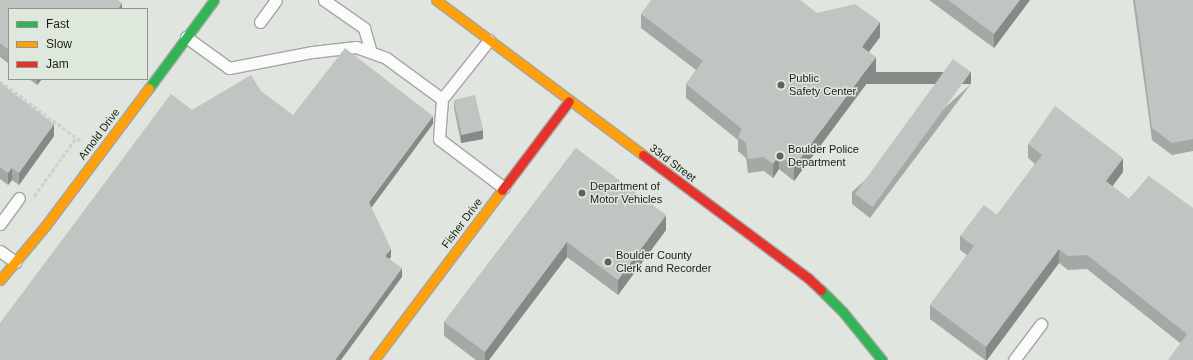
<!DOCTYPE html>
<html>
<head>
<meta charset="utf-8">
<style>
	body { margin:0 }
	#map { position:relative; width:1193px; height:360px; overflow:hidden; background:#e0e5e0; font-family:Helvetica,sans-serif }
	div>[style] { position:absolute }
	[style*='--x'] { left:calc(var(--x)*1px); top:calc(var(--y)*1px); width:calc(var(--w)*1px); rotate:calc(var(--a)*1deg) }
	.path>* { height:2.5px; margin-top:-1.25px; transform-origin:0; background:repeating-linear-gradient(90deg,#ced0cd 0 4px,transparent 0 6px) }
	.roads { filter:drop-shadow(1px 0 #a3a7a2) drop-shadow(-1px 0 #a3a7a2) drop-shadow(0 1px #a3a7a2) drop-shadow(0 -1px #a3a7a2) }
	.lane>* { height:11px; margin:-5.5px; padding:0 5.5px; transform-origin:5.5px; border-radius:5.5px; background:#fafbfa }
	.fast>* { height:9px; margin:-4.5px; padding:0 4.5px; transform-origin:4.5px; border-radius:4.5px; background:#30b455 }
	.slow>* { height:9px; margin:-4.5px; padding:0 4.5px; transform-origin:4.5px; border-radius:4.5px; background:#ff9f0a }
	.jam>* { height:9px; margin:-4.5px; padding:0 4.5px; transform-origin:4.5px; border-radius:4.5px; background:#e5322d }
	.wall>* { inset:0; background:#a5a9a6 }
	.shaded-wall>* { inset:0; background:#868a87; transform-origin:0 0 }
	.building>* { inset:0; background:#c0c5c1; transform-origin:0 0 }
	.dots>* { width:11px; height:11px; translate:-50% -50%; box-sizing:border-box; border:2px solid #dfe8dd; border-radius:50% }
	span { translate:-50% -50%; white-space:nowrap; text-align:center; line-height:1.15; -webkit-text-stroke:3px #dfe8dd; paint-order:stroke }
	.poi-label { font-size:11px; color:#1b1e1a }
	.left { translate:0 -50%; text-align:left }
	.street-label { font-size:11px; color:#1b1e1a }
	.legend { position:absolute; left:8px; top:8px; width:140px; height:72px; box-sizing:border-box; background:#dfe8dd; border:1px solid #91978f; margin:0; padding:5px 7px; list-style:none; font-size:12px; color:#1b1e1a }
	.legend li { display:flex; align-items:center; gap:8px; height:20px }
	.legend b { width:20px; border:1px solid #91978f }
</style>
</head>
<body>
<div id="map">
	<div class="path">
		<i style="--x:0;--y:81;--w:102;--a:36.6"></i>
		<i style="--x:34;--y:196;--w:72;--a:-54.1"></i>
	</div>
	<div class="roads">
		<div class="lane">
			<i style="--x:324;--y:0;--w:49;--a:35"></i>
			<i style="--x:364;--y:28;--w:25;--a:74"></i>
			<i style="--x:260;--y:22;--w:27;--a:-54"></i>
			<i style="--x:186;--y:37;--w:53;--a:35.8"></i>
			<i style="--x:229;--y:68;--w:85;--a:-10.9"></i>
			<i style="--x:312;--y:52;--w:44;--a:-6.5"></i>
			<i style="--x:356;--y:47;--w:32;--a:20"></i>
			<i style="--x:386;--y:58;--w:69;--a:36.2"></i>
			<i style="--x:489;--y:40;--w:75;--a:128.5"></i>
			<i style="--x:442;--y:99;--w:40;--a:94.3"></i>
			<i style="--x:439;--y:139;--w:81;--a:37"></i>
			<i style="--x:0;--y:224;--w:32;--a:-54"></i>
			<i style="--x:0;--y:251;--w:19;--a:36"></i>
			<i style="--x:1014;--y:360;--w:45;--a:-53.1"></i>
		</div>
		<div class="fast">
			<i style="--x:149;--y:88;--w:109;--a:-53.5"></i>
			<i style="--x:821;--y:290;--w:31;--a:45"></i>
			<i style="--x:843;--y:312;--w:62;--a:50.9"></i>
		</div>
		<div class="slow">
			<i style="--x:436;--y:0;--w:259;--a:36.8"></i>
			<i style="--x:0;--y:280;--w:72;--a:-50.1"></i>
			<i style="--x:46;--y:225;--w:171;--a:-53.1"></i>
			<i style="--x:374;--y:360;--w:213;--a:-53"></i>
		</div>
		<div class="jam">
			<i style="--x:643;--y:155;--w:206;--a:36.7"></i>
			<i style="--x:808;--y:278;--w:18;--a:43"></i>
			<i style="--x:502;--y:190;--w:111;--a:-53"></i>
		</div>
	</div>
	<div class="wall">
		<i style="clip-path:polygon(0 0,122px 9px,9px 9px,9px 64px,0 57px)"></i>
		<i style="clip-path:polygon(929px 0,1030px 0,994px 48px)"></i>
		<i style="clip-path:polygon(1133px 0,1193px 0,1193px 151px,1172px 155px,1152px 140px)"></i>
		<i style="clip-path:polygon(817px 13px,880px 37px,869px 52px,876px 71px,794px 181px,779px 169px,773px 178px,764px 171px,748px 173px,746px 158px,738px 151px,738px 140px,686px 98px,686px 84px,696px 70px,641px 28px,641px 14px)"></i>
		<i style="clip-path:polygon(29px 79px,42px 79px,37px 85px)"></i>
		<i style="clip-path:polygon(0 83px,54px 136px,19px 185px,12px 180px,8px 185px,0 179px)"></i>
		<i style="clip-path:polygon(971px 84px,870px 218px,852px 204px,852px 192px)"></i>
		<i style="clip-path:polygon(454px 100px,483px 139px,461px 143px,454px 108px)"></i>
		<i style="clip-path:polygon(1028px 144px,1123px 172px,1112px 186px,1129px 199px,1149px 176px,1193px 360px,1180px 343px,1087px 269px,1068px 270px,1059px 263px,987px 360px,985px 360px,930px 319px,930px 305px,967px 255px,960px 250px,960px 236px,997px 215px,1035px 164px,1028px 158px)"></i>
		<i style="clip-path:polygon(576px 148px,666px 230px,618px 295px,567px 257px,489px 360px,476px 360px,444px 336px,444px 322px)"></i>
	</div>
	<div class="shaded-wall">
		<i style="clip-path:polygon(1020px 0,1030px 0,994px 48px,994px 34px)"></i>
		<i style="clip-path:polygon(122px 3px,122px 9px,118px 9px)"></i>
		<i style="clip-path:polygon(880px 22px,880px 37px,862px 61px,862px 47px)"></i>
		<i style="clip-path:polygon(876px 57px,876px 71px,794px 181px,794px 167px)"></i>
		<i style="left:971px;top:72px;width:12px;height:168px;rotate:90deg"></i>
		<i style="clip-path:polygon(37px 79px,42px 79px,37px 85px)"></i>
		<i style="clip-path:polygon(433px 116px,433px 124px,369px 211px,369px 202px)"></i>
		<i style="clip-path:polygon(54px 124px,54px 136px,19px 185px,19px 173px)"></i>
		<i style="clip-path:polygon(483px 130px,483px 139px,461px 143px,461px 135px)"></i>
		<i style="clip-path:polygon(779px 155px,779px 169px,773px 178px,773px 164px)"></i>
		<i style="clip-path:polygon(1123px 158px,1123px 172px,1106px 195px,1106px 181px)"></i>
		<i style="clip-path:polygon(12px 168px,12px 180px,8px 185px,8px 173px)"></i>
		<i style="clip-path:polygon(666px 215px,666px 230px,618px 295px,618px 280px)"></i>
		<i style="clip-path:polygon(567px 242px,567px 257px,489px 360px,485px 360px,485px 352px)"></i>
		<i style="clip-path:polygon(391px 249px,391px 257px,385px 264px,385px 256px)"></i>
		<i style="clip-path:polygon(1059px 249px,1059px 263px,987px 360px,986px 360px,986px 347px)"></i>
		<i style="clip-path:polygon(402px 268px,402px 277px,341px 360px,335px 360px)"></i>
	</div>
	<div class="building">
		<i style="clip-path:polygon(0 0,118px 0,122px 3px,118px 9px,9px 9px,9px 50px,0 43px)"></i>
		<i style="clip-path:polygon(651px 0,800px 0,817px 13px,855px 4px,880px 22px,862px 47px,876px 57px,794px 167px,779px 155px,773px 164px,764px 157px,748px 159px,746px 143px,738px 137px,742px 129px,686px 84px,703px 61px,641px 14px)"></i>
		<i style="clip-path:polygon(948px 0,1020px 0,994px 34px)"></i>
		<i style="clip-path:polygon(1135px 0,1193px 0,1193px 139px,1172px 143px,1152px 128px)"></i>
		<i style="clip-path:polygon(345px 48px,433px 116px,369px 202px,391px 249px,385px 256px,402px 268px,335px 360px,0 360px,0 323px,171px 94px,192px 110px,251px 75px,261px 91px,293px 115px)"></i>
		<i style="left:953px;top:59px;width:22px;height:167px;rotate:36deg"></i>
		<i style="clip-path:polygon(0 83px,54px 124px,19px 173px,12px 168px,8px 173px,0 167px)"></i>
		<i style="left:475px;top:95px;width:36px;height:22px;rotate:77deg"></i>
		<i style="clip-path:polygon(1055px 106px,1123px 158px,1106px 181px,1129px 199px,1149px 176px,1193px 208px,1193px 360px,1168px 360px,1187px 334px,1087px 255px,1068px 256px,1059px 249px,986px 347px,930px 305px,974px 246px,960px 236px,984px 205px,997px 215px,1042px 155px,1028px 144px)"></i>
		<i style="clip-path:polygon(576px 148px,666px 215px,618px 280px,567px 242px,485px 352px,444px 322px)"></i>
	</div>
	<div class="dots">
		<i style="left:781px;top:85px;background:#60645f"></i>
		<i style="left:780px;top:156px;background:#60645f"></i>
		<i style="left:582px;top:193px;background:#60645f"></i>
		<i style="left:608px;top:262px;background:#60645f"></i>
	</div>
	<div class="poi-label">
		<span class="left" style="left:789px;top:85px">Public<br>Safety Center</span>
		<span class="left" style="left:788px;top:156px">Boulder Police<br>Department</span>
		<span class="left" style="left:590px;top:193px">Department of<br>Motor Vehicles</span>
		<span class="left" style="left:616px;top:262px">Boulder County<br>Clerk and Recorder</span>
	</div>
	<div class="street-label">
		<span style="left:99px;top:134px;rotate:-53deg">Arnold Drive</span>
		<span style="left:673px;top:163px;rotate:37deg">33rd Street</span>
		<span style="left:462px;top:223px;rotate:-53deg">Fisher Drive</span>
	</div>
	<ul class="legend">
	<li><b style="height:5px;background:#30b455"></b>Fast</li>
	<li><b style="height:5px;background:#ff9f0a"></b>Slow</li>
	<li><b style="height:5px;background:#e5322d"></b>Jam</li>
	</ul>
</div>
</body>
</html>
